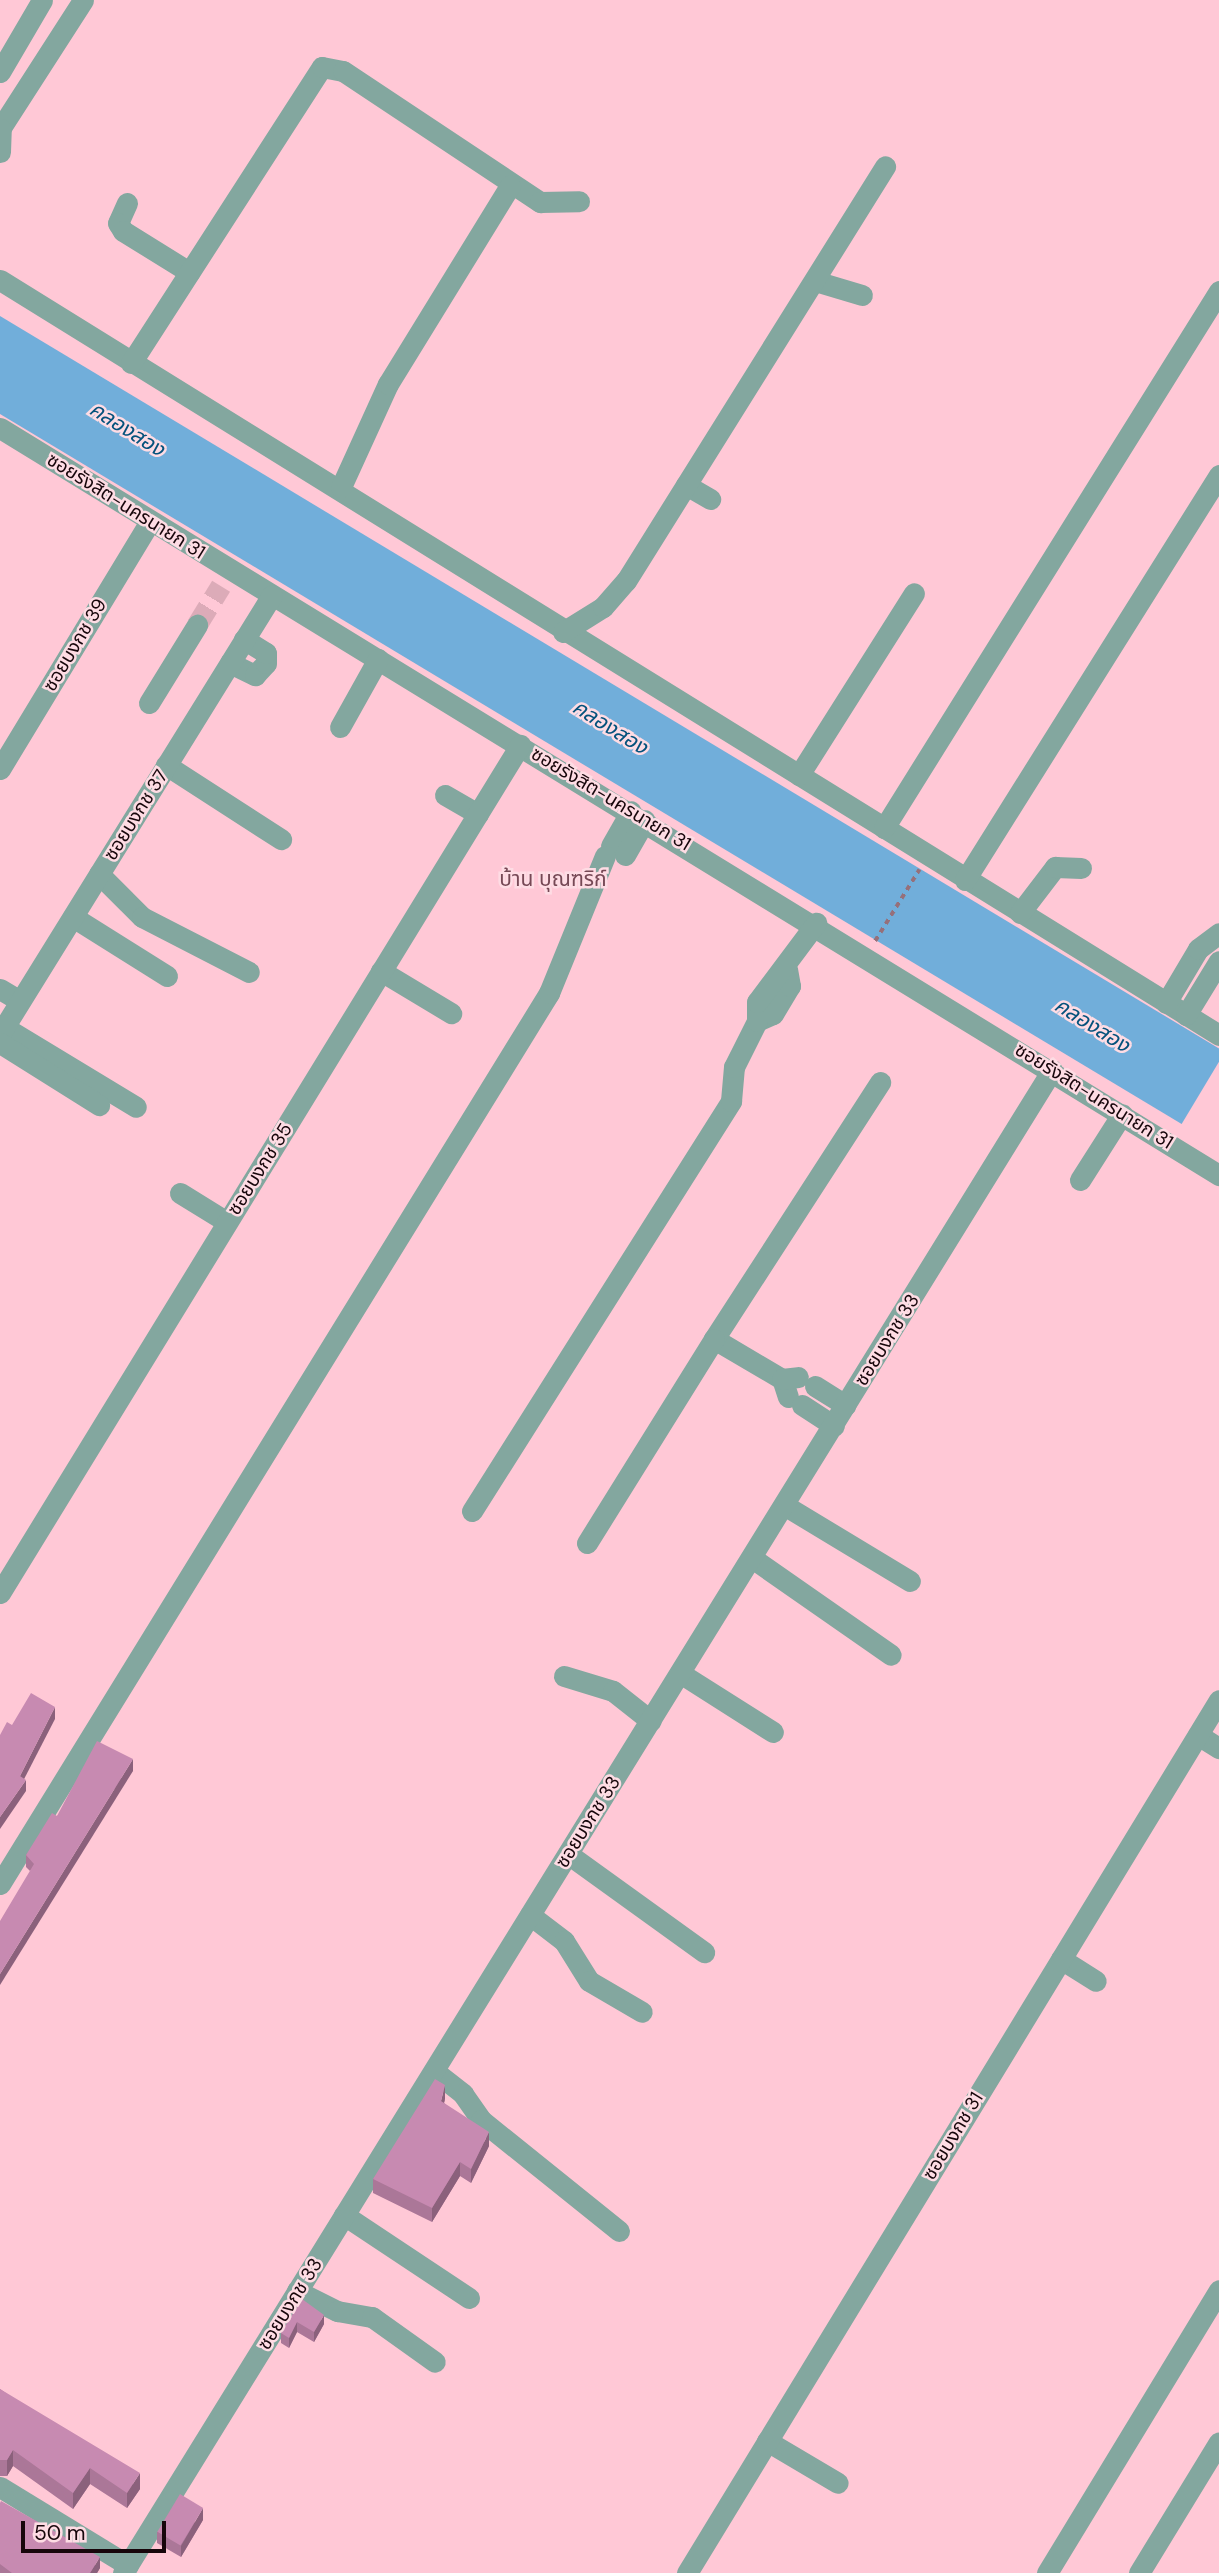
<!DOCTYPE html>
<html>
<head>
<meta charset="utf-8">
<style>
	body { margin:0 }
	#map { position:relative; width:1219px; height:2573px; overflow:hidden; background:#ffc8d6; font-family:"DM Sans","Noto Sans Thai",sans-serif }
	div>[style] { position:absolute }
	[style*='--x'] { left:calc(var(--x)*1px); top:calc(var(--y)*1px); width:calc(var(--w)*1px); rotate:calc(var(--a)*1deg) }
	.water>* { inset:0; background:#71aeda; transform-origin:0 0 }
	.minor-tunnel>* { height:21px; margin-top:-10.5px; transform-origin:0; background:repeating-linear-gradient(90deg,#dcabb8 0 21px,transparent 0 31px) }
	.path>* { height:3.5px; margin-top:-1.75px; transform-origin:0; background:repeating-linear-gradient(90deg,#96707a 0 5px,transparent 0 10px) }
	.minor>* { height:21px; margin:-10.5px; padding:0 10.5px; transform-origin:10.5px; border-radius:10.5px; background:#83a79f }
	.wall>* { inset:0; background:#ab7798 }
	.shaded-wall>* { inset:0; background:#8b617c }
	.building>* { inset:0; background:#c78ab1; transform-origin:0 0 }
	span { translate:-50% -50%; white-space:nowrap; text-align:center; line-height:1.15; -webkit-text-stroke:5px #fedce4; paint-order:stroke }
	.street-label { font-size:19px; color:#17060b }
	.water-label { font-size:21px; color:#05527c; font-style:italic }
	.neighbourhood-label { font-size:21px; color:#764855 }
	.scale { position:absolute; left:21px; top:2521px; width:145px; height:32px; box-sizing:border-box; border:4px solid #17060b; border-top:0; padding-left:9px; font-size:21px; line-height:24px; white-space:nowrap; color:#17060b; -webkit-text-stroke:5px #fedce4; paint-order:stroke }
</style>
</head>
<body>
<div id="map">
	<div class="water">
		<i style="left:0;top:316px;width:1429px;height:84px;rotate:31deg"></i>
	</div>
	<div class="minor-tunnel">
		<i style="--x:197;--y:625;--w:46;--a:-58.4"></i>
	</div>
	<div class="path">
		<i style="--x:875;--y:941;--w:84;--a:-58.2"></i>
	</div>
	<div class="minor">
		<i style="--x:0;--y:72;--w:83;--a:-59.7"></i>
		<i style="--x:0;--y:129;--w:153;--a:-57.2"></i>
		<i style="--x:0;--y:152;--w:23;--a:-88"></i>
		<i style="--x:127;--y:203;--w:22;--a:114"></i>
		<i style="--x:118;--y:223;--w:9;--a:58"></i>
		<i style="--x:123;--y:231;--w:78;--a:31.8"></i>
		<i style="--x:0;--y:280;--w:1434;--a:31.77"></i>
		<i style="--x:815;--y:281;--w:49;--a:16.6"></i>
		<i style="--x:131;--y:363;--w:352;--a:-57.2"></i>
		<i style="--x:322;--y:67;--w:21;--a:11"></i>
		<i style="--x:343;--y:71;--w:237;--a:33.6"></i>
		<i style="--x:540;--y:202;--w:39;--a:-1"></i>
		<i style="--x:0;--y:428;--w:1430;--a:31.5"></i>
		<i style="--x:686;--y:485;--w:28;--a:30"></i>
		<i style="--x:341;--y:487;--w:113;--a:-65.5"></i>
		<i style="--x:388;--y:384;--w:233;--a:-58.4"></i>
		<i style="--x:563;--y:632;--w:47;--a:-32"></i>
		<i style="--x:603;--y:607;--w:35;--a:-49"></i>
		<i style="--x:626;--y:581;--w:489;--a:-58"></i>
		<i style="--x:230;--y:663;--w:28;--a:26"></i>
		<i style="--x:255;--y:675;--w:16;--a:-47"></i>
		<i style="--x:266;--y:663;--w:10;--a:-90"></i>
		<i style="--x:266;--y:653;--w:26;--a:-148"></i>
		<i style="--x:149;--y:703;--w:92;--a:-58.4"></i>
		<i style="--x:340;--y:727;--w:78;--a:-60.8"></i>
		<i style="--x:166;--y:765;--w:137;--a:32.8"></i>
		<i style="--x:0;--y:769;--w:290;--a:-58.8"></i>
		<i style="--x:799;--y:775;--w:215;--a:-57.7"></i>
		<i style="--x:445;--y:795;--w:38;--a:30"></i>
		<i style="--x:884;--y:828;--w:633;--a:-58.04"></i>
		<i style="--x:611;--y:846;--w:40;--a:-60.3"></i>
		<i style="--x:625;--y:855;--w:40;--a:-60.3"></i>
		<i style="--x:99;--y:874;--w:61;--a:45"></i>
		<i style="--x:142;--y:917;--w:120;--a:27.2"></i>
		<i style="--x:965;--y:880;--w:478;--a:-57.9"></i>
		<i style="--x:1020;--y:913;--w:58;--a:-52.7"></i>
		<i style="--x:1055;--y:867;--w:26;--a:2"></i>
		<i style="--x:73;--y:917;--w:111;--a:32.1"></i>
		<i style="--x:381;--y:971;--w:82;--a:31"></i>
		<i style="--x:0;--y:989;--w:23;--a:31"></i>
		<i style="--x:1166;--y:1003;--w:63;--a:-59.3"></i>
		<i style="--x:1198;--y:949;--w:26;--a:-37"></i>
		<i style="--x:1186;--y:1015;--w:63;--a:-58.6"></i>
		<i style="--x:757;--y:1021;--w:17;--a:-24"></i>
		<i style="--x:773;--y:1014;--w:33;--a:-59"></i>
		<i style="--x:790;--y:986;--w:17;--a:-100"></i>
		<i style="--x:4;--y:1027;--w:154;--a:31.2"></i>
		<i style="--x:0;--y:1034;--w:516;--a:-58.22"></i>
		<i style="--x:0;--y:1043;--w:117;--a:32.1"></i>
		<i style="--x:1080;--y:1180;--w:78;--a:-57.5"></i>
		<i style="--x:180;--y:1193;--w:55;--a:31.7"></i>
		<i style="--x:782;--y:1379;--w:79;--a:-149.5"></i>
		<i style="--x:714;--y:1339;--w:306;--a:-57.1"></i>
		<i style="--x:815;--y:1386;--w:36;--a:32"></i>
		<i style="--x:788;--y:1397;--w:19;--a:-108"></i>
		<i style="--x:782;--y:1379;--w:16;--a:-7"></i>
		<i style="--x:802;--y:1405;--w:38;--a:33"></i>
		<i style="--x:784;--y:1505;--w:147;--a:31.1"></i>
		<i style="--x:472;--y:1511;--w:485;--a:-57.7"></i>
		<i style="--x:731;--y:1101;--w:34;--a:-85"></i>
		<i style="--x:734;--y:1067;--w:51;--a:-63.4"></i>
		<i style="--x:757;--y:1021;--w:19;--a:-90"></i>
		<i style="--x:757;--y:1002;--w:99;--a:-53.2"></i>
		<i style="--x:587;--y:1543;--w:240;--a:-58.1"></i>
		<i style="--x:752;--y:1558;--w:169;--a:34.9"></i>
		<i style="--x:0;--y:1593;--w:995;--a:-58.48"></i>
		<i style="--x:680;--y:1673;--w:110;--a:32.4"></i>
		<i style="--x:564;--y:1676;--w:51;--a:17"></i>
		<i style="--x:613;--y:1691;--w:48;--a:38.3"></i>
		<i style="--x:1198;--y:1735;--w:25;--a:32"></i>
		<i style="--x:568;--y:1854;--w:168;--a:35.8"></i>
		<i style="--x:0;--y:1884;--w:1047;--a:-58.36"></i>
		<i style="--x:549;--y:993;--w:148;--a:-67.8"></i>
		<i style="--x:530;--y:1915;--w:43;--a:37.4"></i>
		<i style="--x:564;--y:1941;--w:47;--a:58"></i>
		<i style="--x:589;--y:1981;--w:61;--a:30.3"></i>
		<i style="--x:1061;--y:1959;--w:41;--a:32.2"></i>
		<i style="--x:434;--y:2071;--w:37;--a:38"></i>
		<i style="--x:463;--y:2094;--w:32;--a:55"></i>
		<i style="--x:481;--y:2120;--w:177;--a:38.8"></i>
		<i style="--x:344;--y:2215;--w:150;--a:33.6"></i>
		<i style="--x:297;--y:2291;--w:45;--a:26.6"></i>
		<i style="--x:337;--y:2311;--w:36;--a:10"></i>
		<i style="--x:372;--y:2317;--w:77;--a:35.5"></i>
		<i style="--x:767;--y:2441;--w:82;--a:30.6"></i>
		<i style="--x:0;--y:2487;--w:150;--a:31.4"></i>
		<i style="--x:123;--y:2573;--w:1767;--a:-58.28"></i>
		<i style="--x:687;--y:2573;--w:1022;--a:-58.64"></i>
		<i style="--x:1047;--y:2573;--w:331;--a:-58.7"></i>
		<i style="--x:1139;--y:2573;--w:153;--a:-58.6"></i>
	</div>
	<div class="wall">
		<i style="clip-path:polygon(133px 1771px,30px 1871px,26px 1867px,26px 1855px,57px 1816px)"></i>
		<i style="clip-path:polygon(445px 2099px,444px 2103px,489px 2146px,471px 2183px,460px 2176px,432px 2222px,373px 2193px,373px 2179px)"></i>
		<i style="clip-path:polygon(302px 2299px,324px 2324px,314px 2342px,297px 2332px,289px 2348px,281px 2343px,281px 2333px)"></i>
		<i style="clip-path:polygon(0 2389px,140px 2489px,127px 2508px,90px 2484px,73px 2509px,13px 2466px,7px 2476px,0 2476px)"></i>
		<i style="clip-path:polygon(0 2503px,100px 2568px,97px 2573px,0 2573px)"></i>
		<i style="clip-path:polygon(203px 2520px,181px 2557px,157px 2543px,157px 2532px)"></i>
	</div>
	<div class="shaded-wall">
		<i style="clip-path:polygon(55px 1707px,55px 1719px,20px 1787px,20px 1776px)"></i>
		<i style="clip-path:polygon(133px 1759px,133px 1771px,0 1985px,0 1974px)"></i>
		<i style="clip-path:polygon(26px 1780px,26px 1791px,0 1829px,0 1817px)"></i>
		<i style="clip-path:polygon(445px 2085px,445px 2099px,441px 2115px,441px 2101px)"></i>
		<i style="clip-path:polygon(489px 2132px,489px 2146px,471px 2183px,471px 2169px)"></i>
		<i style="clip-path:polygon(460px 2162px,460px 2176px,432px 2222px,432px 2208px)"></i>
		<i style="clip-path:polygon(324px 2315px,324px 2324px,314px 2342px,314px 2332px)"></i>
		<i style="clip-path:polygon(297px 2322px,297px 2332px,289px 2348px,289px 2338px)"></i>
		<i style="clip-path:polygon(13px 2450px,13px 2466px,7px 2476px,7px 2460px)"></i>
		<i style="clip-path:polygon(90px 2468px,90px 2484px,73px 2509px,73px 2493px)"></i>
		<i style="clip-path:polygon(140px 2473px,140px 2489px,127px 2508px,127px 2493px)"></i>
		<i style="clip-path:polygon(203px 2508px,203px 2520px,181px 2557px,181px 2546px)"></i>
		<i style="clip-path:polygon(100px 2557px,100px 2568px,97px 2573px,90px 2573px)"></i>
	</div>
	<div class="building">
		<i style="clip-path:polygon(31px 1693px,55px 1707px,20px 1776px,26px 1780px,0 1817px,0 1735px,7px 1722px,12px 1725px)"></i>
		<i style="clip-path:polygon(97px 1741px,133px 1759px,0 1974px,0 1921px,34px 1864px,26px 1855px,52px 1813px,57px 1816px)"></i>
		<i style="clip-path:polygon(435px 2079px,445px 2085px,441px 2101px,489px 2132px,471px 2169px,460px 2162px,432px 2208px,373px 2179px)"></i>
		<i style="clip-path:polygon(302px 2299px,324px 2315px,314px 2332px,297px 2322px,289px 2338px,281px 2333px)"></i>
		<i style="clip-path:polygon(0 2389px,140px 2473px,127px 2493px,90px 2468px,73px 2493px,13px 2450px,7px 2460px,0 2460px)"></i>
		<i style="left:180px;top:2494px;width:27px;height:44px;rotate:31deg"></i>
		<i style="clip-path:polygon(1px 2501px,100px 2557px,90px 2573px,12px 2573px,0 2564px,0 2503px)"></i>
	</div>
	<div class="street-label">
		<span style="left:126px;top:506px;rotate:32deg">ซอยรังสิต-นครนายก 31</span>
		<span style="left:75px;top:645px;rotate:-59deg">ซอยบงกช 39</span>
		<span style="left:611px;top:799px;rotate:31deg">ซอยรังสิต-นครนายก 31</span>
		<span style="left:136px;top:815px;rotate:-58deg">ซอยบงกช 37</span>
		<span style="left:1094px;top:1096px;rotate:32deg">ซอยรังสิต-นครนายก 31</span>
		<span style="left:260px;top:1169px;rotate:-58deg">ซอยบงกช 35</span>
		<span style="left:887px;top:1340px;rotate:-58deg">ซอยบงกช 33</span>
		<span style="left:588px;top:1822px;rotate:-58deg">ซอยบงกช 33</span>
		<span style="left:953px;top:2136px;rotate:-59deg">ซอยบงกช 31</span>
		<span style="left:290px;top:2304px;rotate:-58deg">ซอยบงกช 33</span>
	</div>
	<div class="water-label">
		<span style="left:127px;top:429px;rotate:32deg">คลองสอง</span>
		<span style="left:610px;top:727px;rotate:32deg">คลองสอง</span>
		<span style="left:1092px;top:1025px;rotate:32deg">คลองสอง</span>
	</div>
	<div class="neighbourhood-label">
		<span style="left:553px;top:879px">บ้าน บุณฑริก์</span>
	</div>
	<div class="scale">50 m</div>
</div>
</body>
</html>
